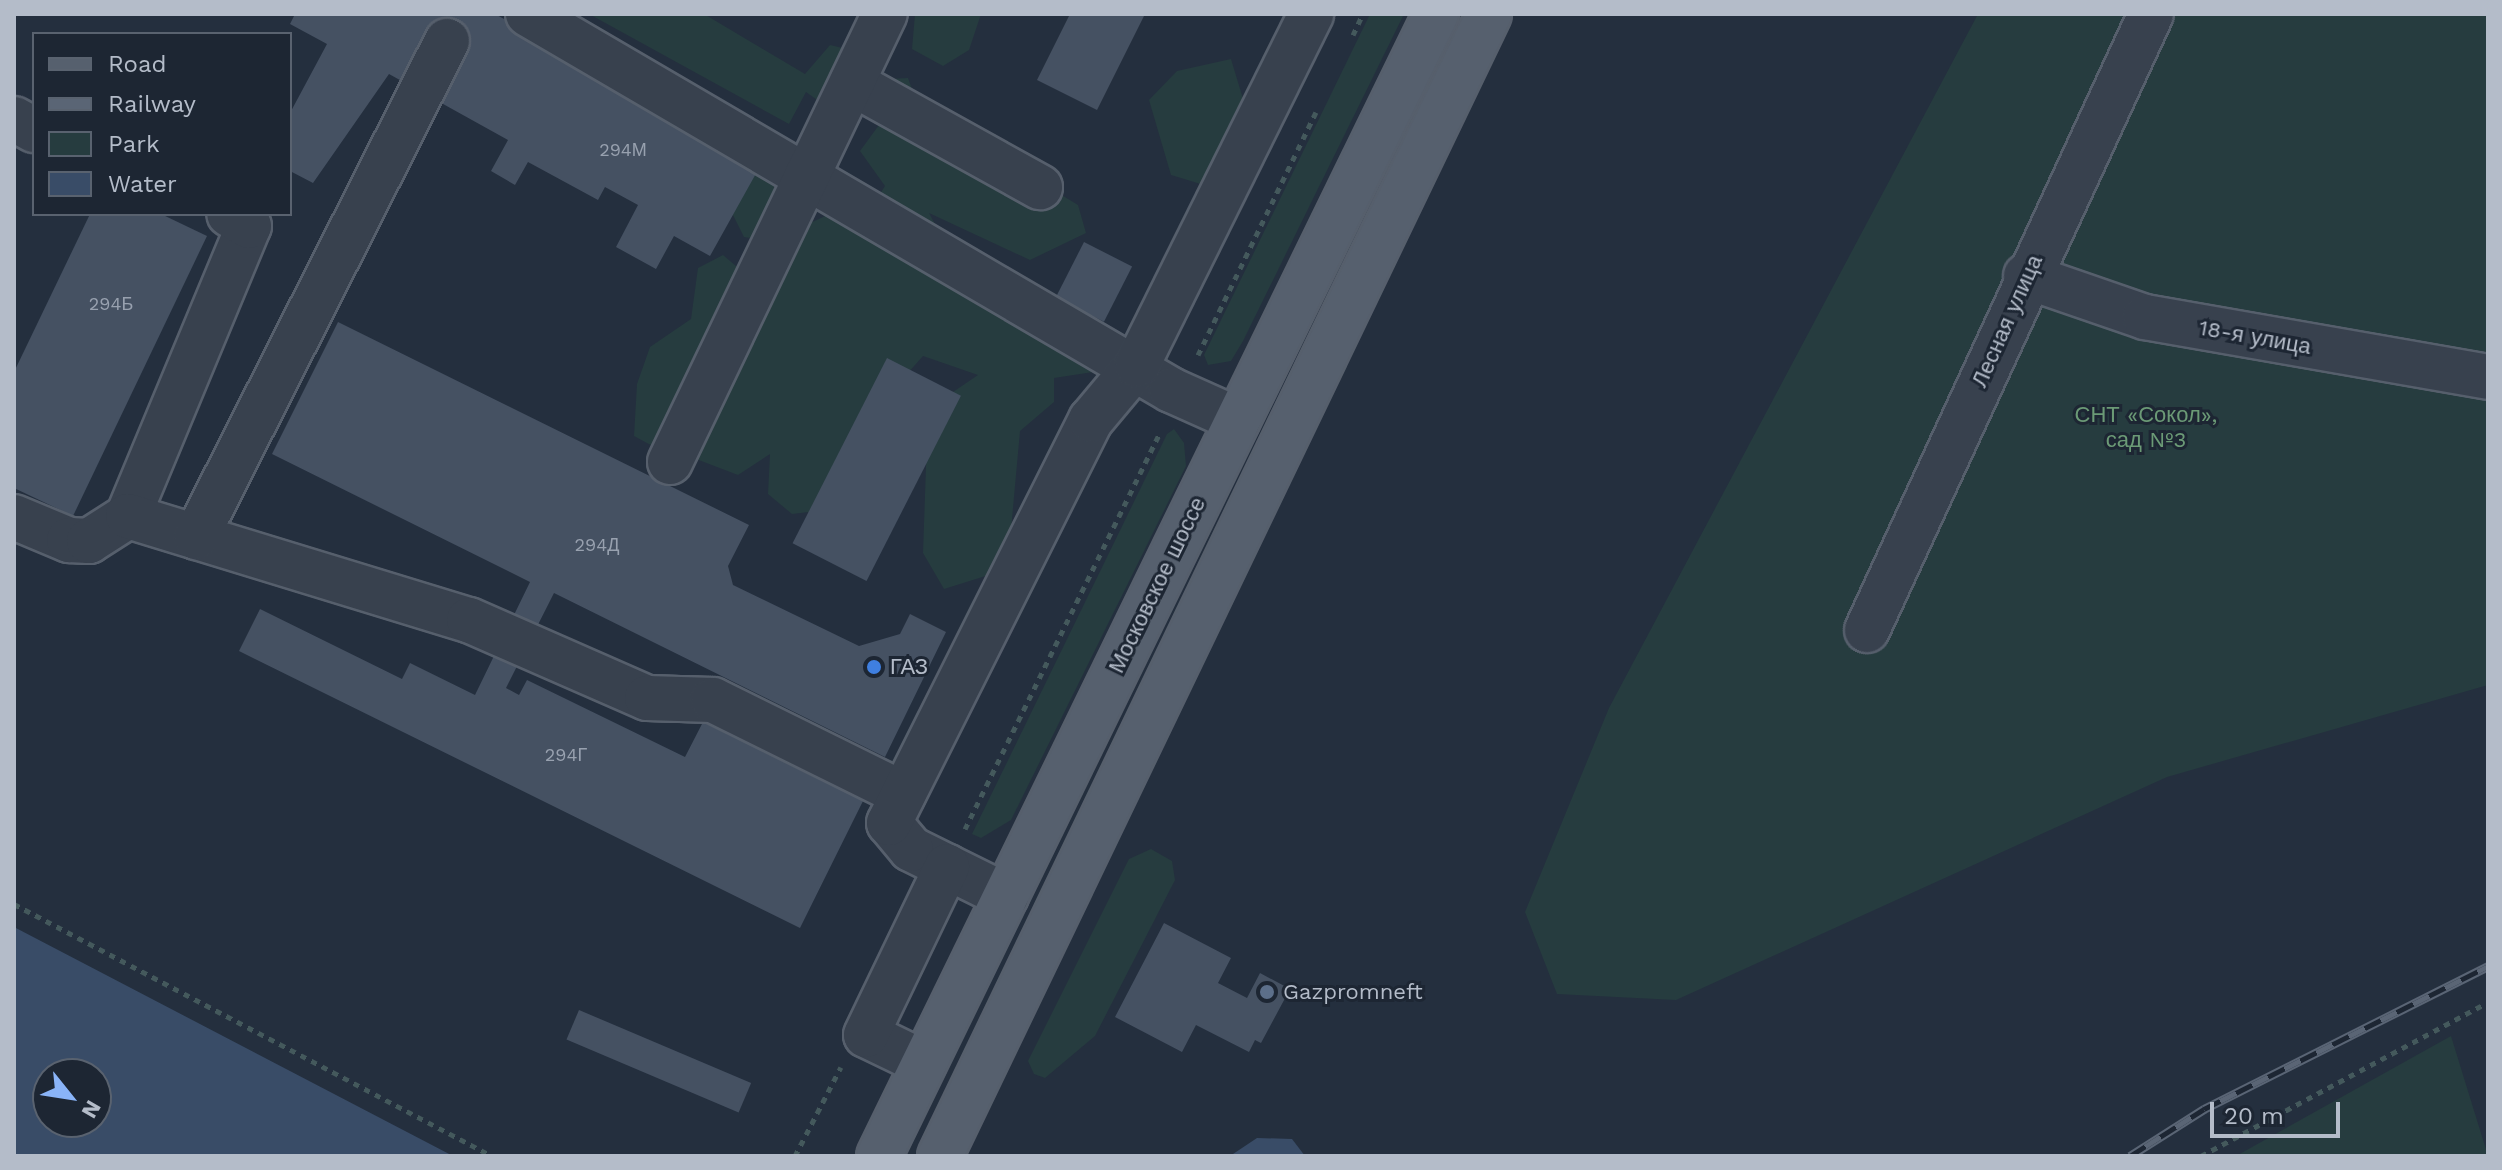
<!DOCTYPE html>
<html>
<head>
<meta charset="utf-8">
<style>
	body { margin:0 }
	#map { position:relative; width:2502px; height:1170px; overflow:hidden; background:#242f3e; font-family:"Work Sans",sans-serif }
	div>[style] { position:absolute }
	[style*='--x'] { left:calc(var(--x)*1px); top:calc(var(--y)*1px); width:calc(var(--w)*1px); rotate:calc(var(--a)*1deg) }
	.green>* { inset:0; background:#263c3f }
	.water>* { inset:0; background:#394c67 }
	.building>* { inset:0; background:#455162; transform-origin:0 0 }
	.path>* { height:5px; margin-top:-2.5px; transform-origin:0; background:repeating-linear-gradient(90deg,#44595c 0 6px,transparent 0 12px) }
	.roads { filter:drop-shadow(2px 0 #565f6c) drop-shadow(-2px 0 #565f6c) drop-shadow(0 2px #565f6c) drop-shadow(0 -2px #565f6c) }
	.minor>* { height:44px; margin:-22px; padding:0 22px; transform-origin:22px; border-radius:22px; background:#38414e }
	.major>* { height:44px; margin:-22px; padding:0 22px; transform-origin:22px; border-radius:22px; background:#56606e }
	.rail>* { height:9px; margin-top:-4.5px; transform-origin:0; background:repeating-linear-gradient(90deg,#1d2633 0 18px,#5a6575 0 36px); box-sizing:border-box; border-block:2px solid #5a6575 }
	.dots>* { width:22px; height:22px; translate:-50% -50%; box-sizing:border-box; border:4px solid #1d2633; border-radius:50% }
	span { translate:-50% -50%; white-space:nowrap; text-align:center; line-height:1.15; -webkit-text-stroke:6px #1d2633; paint-order:stroke }
	.number-label { font-size:18px; color:#98a1af }
	.number-label span { -webkit-text-stroke-width:0 }
	.street-label { font-size:22px; color:#b4bcc9 }
	.park-label { font-size:22px; color:#6b9a76 }
	.poi-label { font-size:22px; color:#b4bcc9 }
	.left { translate:0 -50%; text-align:left }
	.frame { position:absolute; inset:0; border:16px solid #b4bcc9; pointer-events:none }
	.legend { position:absolute; left:32px; top:32px; width:260px; height:184px; box-sizing:border-box; background:#1d2633; border:2px solid #59626f; margin:0; padding:10px 14px; list-style:none; font-size:24px; color:#b4bcc9 }
	.legend li { display:flex; align-items:center; gap:16px; height:40px }
	.legend b { width:40px; border:2px solid #59626f }
	.north { position:absolute; left:32px; top:1058px; width:80px; height:80px; box-sizing:border-box; background:#1d2633; border:2px solid #59626f; border-radius:50%; rotate:120deg; font-size:22px; font-weight:700; line-height:32px; text-align:center; color:#b4bcc9 }
	.north::after { content:''; display:block; margin:auto; width:28px; height:36px; background:#8ab4f8; clip-path:polygon(50% 0,100% 100%,50% 72%,0 100%) }
	.scale { position:absolute; left:2210px; top:1102px; width:130px; height:36px; box-sizing:border-box; border:4px solid #b4bcc9; border-top:0; padding-left:10px; font-size:24px; line-height:28px; white-space:nowrap; color:#b4bcc9; -webkit-text-stroke:6px #1d2633; paint-order:stroke }
</style>
</head>
<body>
<div id="map">
	<div class="green">
		<i style="clip-path:polygon(589px 14px,704px 14px,805px 74px,830px 45px,855px 51px,871px 80px,908px 78px,919px 108px,1078px 205px,1086px 233px,1030px 260px,929px 213px,961px 272px,1012px 271px,1079px 329px,1093px 372px,1054px 378px,1054px 402px,1020px 431px,1011px 530px,992px 574px,944px 589px,923px 553px,928px 409px,978px 375px,923px 356px,866px 420px,834px 509px,792px 514px,768px 494px,770px 454px,738px 475px,691px 457px,808px 224px,834px 212px,865px 217px,885px 186px,860px 151px,879px 125px,867px 113px,841px 117px,806px 92px,789px 124px)"></i>
		<i style="clip-path:polygon(915px 14px,981px 14px,969px 50px,943px 66px,912px 49px)"></i>
		<i style="clip-path:polygon(1370px 14px,1404px 14px,1243px 341px,1231px 361px,1208px 365px,1204px 355px)"></i>
		<i style="clip-path:polygon(1978px 14px,2488px 14px,2488px 685px,2167px 777px,1676px 1000px,1557px 994px,1525px 912px,1609px 708px)"></i>
		<i style="clip-path:polygon(1231px 59px,1247px 112px,1214px 188px,1171px 175px,1149px 100px,1177px 71px)"></i>
		<i style="clip-path:polygon(673px 142px,805px 167px,775px 185px,757px 239px,744px 237px,731px 211px)"></i>
		<i style="clip-path:polygon(723px 255px,743px 272px,660px 450px,634px 436px,637px 384px,650px 347px,691px 319px,698px 268px)"></i>
		<i style="clip-path:polygon(1174px 429px,1184px 443px,1186px 466px,1011px 820px,981px 838px,972px 834px,1167px 434px)"></i>
		<i style="clip-path:polygon(1151px 849px,1172px 861px,1175px 880px,1095px 1036px,1045px 1078px,1034px 1074px,1028px 1061px,1129px 859px)"></i>
		<i style="clip-path:polygon(2451px 1036px,2488px 1156px,2236px 1156px)"></i>
	</div>
	<div class="water">
		<i style="clip-path:polygon(evenodd,14px 927px,453px 1156px,14px 1156px,14px 927px,48px 1074px,96px 1074px,96px 1122px,48px 1122px,48px 1074px)"></i>
		<i style="clip-path:polygon(1257px 1138px,1292px 1139px,1305px 1156px,1230px 1156px)"></i>
	</div>
	<div class="building">
		<i style="clip-path:polygon(295px 14px,495px 14px,763px 161px,710px 256px,674px 236px,656px 269px,616px 247px,638px 205px,605px 187px,598px 200px,528px 162px,515px 185px,491px 171px,508px 140px,389px 74px,313px 183px,290px 171px,290px 113px,327px 44px,290px 24px)"></i>
		<i style="clip-path:polygon(1070px 14px,1145px 14px,1097px 110px,1037px 80px)"></i>
		<i style="clip-path:polygon(90px 214px,161px 214px,207px 236px,73px 516px,14px 488px,14px 372px)"></i>
		<i style="left:1084px;top:242px;width:54px;height:62px;rotate:27deg"></i>
		<i style="clip-path:polygon(338px 322px,749px 525px,728px 566px,733px 585px,859px 646px,900px 634px,910px 614px,946px 632px,885px 757px,554px 593px,506px 688px,519px 695px,527px 680px,685px 757px,703px 722px,863px 801px,800px 928px,239px 651px,260px 609px,402px 679px,410px 663px,475px 695px,530px 582px,272px 454px)"></i>
		<i style="left:887px;top:358px;width:83px;height:208px;rotate:27deg"></i>
		<i style="clip-path:polygon(1164px 923px,1231px 958px,1218px 983px,1247px 998px,1260px 973px,1290px 989px,1261px 1043px,1255px 1040px,1249px 1052px,1196px 1025px,1182px 1052px,1115px 1017px)"></i>
		<i style="left:579px;top:1010px;width:187px;height:32px;rotate:23deg"></i>
	</div>
	<div class="path">
		<i style="--x:1353;--y:35;--w:23;--a:-65"></i>
		<i style="--x:1198;--y:355;--w:270;--a:-64.1"></i>
		<i style="--x:965;--y:829;--w:442;--a:-63.8"></i>
		<i style="--x:14;--y:904;--w:540;--a:27.8"></i>
		<i style="--x:795;--y:1156;--w:100;--a:-62.7"></i>
		<i style="--x:2201;--y:1156;--w:326;--a:-28.2"></i>
	</div>
	<div class="roads">
		<div class="minor">
			<i style="--x:528;--y:14;--w:745;--a:30.32"></i>
			<i style="--x:1171;--y:390;--w:73;--a:24.1"></i>
			<i style="--x:852;--y:83;--w:215;--a:29"></i>
			<i style="--x:14;--y:119;--w:23;--a:29"></i>
			<i style="--x:2026;--y:276;--w:126;--a:19"></i>
			<i style="--x:2145;--y:317;--w:348;--a:9.9"></i>
			<i style="--x:670;--y:462;--w:497;--a:-64.4"></i>
			<i style="--x:128;--y:516;--w:314;--a:-67.4"></i>
			<i style="--x:249;--y:226;--w:23;--a:-149"></i>
			<i style="--x:14;--y:517;--w:60;--a:22.7"></i>
			<i style="--x:69;--y:540;--w:20;--a:3"></i>
			<i style="--x:89;--y:541;--w:46;--a:-32.7"></i>
			<i style="--x:128;--y:516;--w:357;--a:17"></i>
			<i style="--x:469;--y:620;--w:194;--a:23.7"></i>
			<i style="--x:647;--y:698;--w:66;--a:1.7"></i>
			<i style="--x:713;--y:700;--w:212;--a:26.3"></i>
			<i style="--x:196;--y:537;--w:556;--a:-63.16"></i>
			<i style="--x:1867;--y:630;--w:678;--a:-65.25"></i>
			<i style="--x:1006;--y:896;--w:106;--a:-153.7"></i>
			<i style="--x:911;--y:849;--w:34;--a:-130"></i>
			<i style="--x:889;--y:823;--w:451;--a:-63.4"></i>
			<i style="--x:1091;--y:420;--w:72;--a:-50.1"></i>
			<i style="--x:1137;--y:365;--w:392;--a:-63.6"></i>
			<i style="--x:924;--y:1063;--w:64;--a:-154.2"></i>
			<i style="--x:866;--y:1035;--w:187;--a:-64.3"></i>
		</div>
		<div class="major">
			<i style="--x:879;--y:1156;--w:1271;--a:-64"></i>
			<i style="--x:940;--y:1156;--w:1267;--a:-64.32"></i>
		</div>
	</div>
	<div class="rail">
		<i style="--x:2130;--y:1156;--w:88;--a:-32.4"></i>
		<i style="--x:2204;--y:1109;--w:318;--a:-26.7"></i>
	</div>
	<div class="dots">
		<i style="left:874px;top:667px;background:#3f7fe0"></i>
		<i style="left:1267px;top:992px;background:#5c6f8a"></i>
	</div>
	<div class="number-label">
		<span style="left:623px;top:150px">294М</span>
		<span style="left:111px;top:304px">294Б</span>
		<span style="left:597px;top:545px">294Д</span>
		<span style="left:566px;top:755px">294Г</span>
	</div>
	<div class="street-label">
		<span style="left:2007px;top:321px;rotate:-66deg">Лесная улица</span>
		<span style="left:2255px;top:337px;rotate:10deg">18-я улица</span>
		<span style="left:1157px;top:585px;rotate:-64deg">Московское шоссе</span>
	</div>
	<div class="park-label">
		<span style="left:2146px;top:427px">СНТ «Сокол»,<br>сад №3</span>
	</div>
	<div class="poi-label">
		<span class="left" style="left:890px;top:667px">ГАЗ</span>
		<span class="left" style="left:1283px;top:992px">Gazpromneft</span>
	</div>
	<div class="frame"></div>
	<ul class="legend">
	<li><b style="height:10px;background:#56606e"></b>Road</li>
	<li><b style="height:10px;background:#5a6575"></b>Railway</li>
	<li><b style="height:22px;background:#263c3f"></b>Park</li>
	<li><b style="height:22px;background:#394c67"></b>Water</li>
	</ul>
	<div class="north">N</div>
	<div class="scale">20 m</div>
</div>
</body>
</html>
